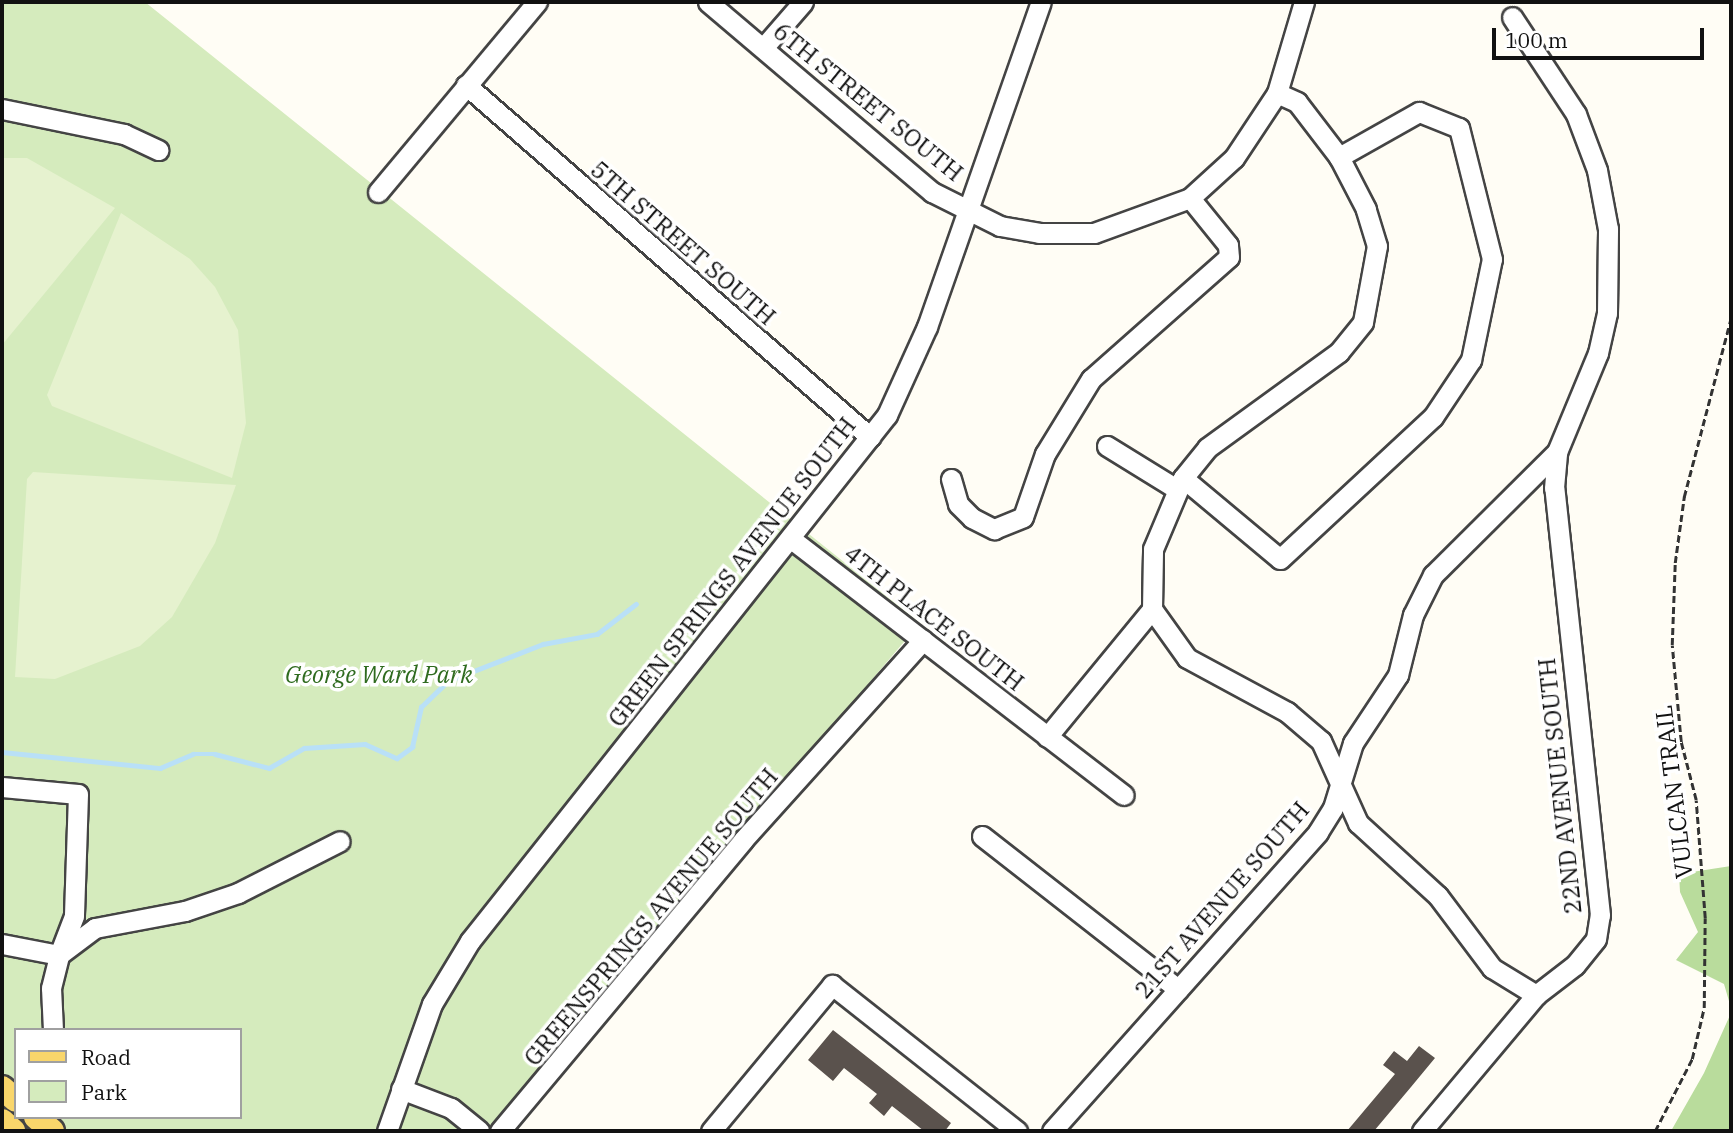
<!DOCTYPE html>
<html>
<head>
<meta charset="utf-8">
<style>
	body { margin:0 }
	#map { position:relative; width:1733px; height:1133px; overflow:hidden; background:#fffdf5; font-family:"IBM Plex Serif",serif }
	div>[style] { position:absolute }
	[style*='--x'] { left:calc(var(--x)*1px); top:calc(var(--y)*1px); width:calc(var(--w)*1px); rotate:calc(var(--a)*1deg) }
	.green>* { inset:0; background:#d5ebbd }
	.forest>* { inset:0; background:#b9dc9c }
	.pitch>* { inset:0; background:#e6f2cf }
	.stream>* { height:4.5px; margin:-2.25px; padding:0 2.25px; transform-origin:2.25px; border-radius:2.25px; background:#b9e0f7 }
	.building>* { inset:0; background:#5a524d }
	.path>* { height:2.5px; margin-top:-1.25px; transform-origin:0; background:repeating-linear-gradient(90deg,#333 0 7px,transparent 0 10.5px) }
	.roads { filter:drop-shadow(2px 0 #444) drop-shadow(-2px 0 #444) drop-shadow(0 2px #444) drop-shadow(0 -2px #444) }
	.minor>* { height:19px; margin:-9.5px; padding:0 9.5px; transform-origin:9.5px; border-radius:9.5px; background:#fff }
	.major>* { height:24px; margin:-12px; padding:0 12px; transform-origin:12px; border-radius:12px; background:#f9d66b }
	span { translate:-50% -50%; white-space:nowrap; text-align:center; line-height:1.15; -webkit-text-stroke:7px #fff; paint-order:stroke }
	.street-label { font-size:24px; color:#111 }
	.park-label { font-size:24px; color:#2f6b1f; font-style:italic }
	.frame { position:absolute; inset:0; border:4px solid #111; pointer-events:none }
	.legend { position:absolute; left:14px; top:1028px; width:228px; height:91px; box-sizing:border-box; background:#fff; border:2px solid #a0a0a0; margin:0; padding:9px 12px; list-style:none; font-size:21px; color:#111 }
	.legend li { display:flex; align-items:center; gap:14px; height:35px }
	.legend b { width:35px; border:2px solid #a0a0a0 }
	.scale { position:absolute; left:1492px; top:28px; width:212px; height:32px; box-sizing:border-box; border:4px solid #111; border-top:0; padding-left:9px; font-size:21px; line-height:24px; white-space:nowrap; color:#111; -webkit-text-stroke:5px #fff; paint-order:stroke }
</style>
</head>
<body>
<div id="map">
	<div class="green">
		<i style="clip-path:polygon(2px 2px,145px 2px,920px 623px,489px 1131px,63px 1131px,47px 1117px,240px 1117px,240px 1030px,16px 1030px,16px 1091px,2px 1079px)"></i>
	</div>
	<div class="forest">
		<i style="clip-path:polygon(1731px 866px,1731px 1008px,1724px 984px,1676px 960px,1698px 932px,1680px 892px,1679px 874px)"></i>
		<i style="clip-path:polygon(1731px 1013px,1731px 1131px,1671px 1131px,1704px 1073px)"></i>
	</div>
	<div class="pitch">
		<i style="clip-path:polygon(2px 158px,27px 158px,115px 208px,2px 345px)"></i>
		<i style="clip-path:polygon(121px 213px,190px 259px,215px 287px,238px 330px,246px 423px,232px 478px,52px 406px,47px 395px)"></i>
		<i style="clip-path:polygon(33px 472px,236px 485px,215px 543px,172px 617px,140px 646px,55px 679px,15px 677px,27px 479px)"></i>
	</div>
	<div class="stream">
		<i style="--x:2;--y:752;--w:159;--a:5.8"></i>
		<i style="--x:160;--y:768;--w:36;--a:-23"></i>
		<i style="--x:193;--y:754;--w:22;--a:0"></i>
		<i style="--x:215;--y:754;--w:56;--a:14.5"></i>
		<i style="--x:269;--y:768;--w:40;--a:-29.7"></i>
		<i style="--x:304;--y:748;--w:61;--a:-3.8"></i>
		<i style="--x:365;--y:744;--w:35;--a:24"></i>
		<i style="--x:397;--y:758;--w:19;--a:-36"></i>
		<i style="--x:412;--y:747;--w:41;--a:-77.3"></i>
		<i style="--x:421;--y:707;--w:37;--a:-44"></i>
		<i style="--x:448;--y:681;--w:102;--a:-21.3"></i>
		<i style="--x:543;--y:644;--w:55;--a:-10.5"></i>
		<i style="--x:597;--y:634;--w:49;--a:-37.6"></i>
	</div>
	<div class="building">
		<i style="clip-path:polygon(833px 1030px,951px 1123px,945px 1131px,924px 1131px,892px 1106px,884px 1116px,869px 1103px,877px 1094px,844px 1068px,833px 1081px,808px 1060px)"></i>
		<i style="clip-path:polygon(1419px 1046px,1435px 1058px,1411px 1087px,1374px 1131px,1347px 1131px,1395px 1074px,1383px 1065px,1394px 1051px,1407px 1061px)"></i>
	</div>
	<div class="path">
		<i style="--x:1655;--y:1131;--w:81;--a:-62.8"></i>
		<i style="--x:1692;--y:1059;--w:52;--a:-76.8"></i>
		<i style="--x:1704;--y:1008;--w:90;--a:-89.4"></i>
		<i style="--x:1705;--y:918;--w:118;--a:-94.4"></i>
		<i style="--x:1696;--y:800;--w:60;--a:-104.5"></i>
		<i style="--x:1681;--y:742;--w:97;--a:-95.3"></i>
		<i style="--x:1672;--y:645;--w:82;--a:-87.9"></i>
		<i style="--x:1675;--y:563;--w:67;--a:-82.2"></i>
		<i style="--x:1684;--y:497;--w:185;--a:-75.3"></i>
	</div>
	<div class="roads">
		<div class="minor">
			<i style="--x:708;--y:2;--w:294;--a:40.3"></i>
			<i style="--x:932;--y:192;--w:76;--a:26.6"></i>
			<i style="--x:1000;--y:226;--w:40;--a:10"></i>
			<i style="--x:1039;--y:233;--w:55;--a:0"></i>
			<i style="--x:1094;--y:233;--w:102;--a:-20"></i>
			<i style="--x:1190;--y:198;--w:59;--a:-42.3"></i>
			<i style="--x:1234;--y:158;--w:78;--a:-56.5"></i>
			<i style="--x:1277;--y:93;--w:95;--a:-73.5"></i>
			<i style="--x:763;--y:48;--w:61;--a:-49"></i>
			<i style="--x:466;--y:85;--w:536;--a:41.07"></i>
			<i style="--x:2;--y:109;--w:125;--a:11.6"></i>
			<i style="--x:124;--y:134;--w:38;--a:25"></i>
			<i style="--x:378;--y:192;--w:248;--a:-50.1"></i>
			<i style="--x:1107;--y:446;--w:80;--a:31.7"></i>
			<i style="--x:1183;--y:478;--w:126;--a:39.9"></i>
			<i style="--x:1280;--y:559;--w:209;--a:-42.9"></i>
			<i style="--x:1433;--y:417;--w:69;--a:-56.3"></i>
			<i style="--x:1471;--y:360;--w:103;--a:-78.3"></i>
			<i style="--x:1492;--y:259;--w:135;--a:-104.1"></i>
			<i style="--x:1459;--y:128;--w:43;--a:-158.2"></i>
			<i style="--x:1419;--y:112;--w:92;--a:150.6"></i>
			<i style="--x:951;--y:479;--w:26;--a:74"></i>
			<i style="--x:958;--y:504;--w:20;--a:45"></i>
			<i style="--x:972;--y:518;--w:25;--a:27"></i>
			<i style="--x:994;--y:529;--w:31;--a:-22"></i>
			<i style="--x:1023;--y:517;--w:67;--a:-70.8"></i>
			<i style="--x:1045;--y:454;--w:88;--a:-58.5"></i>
			<i style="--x:1091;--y:379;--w:184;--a:-41.5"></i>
			<i style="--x:1229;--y:257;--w:12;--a:-95"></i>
			<i style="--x:1228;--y:245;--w:60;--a:-129"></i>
			<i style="--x:790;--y:538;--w:421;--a:37.6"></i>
			<i style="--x:1152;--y:609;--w:60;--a:54.5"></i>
			<i style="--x:1187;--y:658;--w:114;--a:28.4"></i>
			<i style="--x:1287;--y:712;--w:45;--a:40.5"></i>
			<i style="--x:1321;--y:741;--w:90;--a:65.7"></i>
			<i style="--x:1358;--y:823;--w:108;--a:42.4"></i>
			<i style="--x:1438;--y:896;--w:90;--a:53.1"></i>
			<i style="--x:1492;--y:968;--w:52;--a:31.5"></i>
			<i style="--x:1047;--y:737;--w:166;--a:-50.6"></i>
			<i style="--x:1152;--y:609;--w:60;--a:-89"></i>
			<i style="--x:1153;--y:549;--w:77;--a:-67.1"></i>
			<i style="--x:1183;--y:478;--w:38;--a:-51"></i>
			<i style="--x:1207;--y:448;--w:163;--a:-36"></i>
			<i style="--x:1339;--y:352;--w:38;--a:-51"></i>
			<i style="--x:1363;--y:322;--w:77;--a:-79.6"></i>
			<i style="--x:1377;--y:246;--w:39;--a:-107"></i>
			<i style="--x:1366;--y:209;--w:59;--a:-117.4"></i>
			<i style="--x:1339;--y:157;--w:69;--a:-127.4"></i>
			<i style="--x:1297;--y:102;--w:22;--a:-156"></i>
			<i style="--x:2;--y:787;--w:76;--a:5.3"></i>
			<i style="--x:78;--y:794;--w:122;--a:91.9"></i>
			<i style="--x:74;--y:916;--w:42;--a:111"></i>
			<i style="--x:59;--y:955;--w:58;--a:-169.1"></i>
			<i style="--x:982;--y:836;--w:249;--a:38"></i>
			<i style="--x:53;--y:1030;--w:42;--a:-92.7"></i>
			<i style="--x:51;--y:988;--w:34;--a:-76"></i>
			<i style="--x:59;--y:955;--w:45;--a:-36.9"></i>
			<i style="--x:95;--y:928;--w:92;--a:-10.7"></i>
			<i style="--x:185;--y:911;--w:56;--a:-18.8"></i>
			<i style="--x:238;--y:893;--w:114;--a:-27"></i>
			<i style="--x:401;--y:1089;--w:53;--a:20.8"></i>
			<i style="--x:451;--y:1108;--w:36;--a:39"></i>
			<i style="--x:387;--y:1131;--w:135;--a:-70.5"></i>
			<i style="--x:432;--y:1004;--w:74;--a:-58.9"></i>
			<i style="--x:470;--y:941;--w:671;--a:-51.59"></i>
			<i style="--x:887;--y:415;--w:97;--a:-65.6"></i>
			<i style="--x:927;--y:327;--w:344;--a:-70.7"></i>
			<i style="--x:500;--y:1131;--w:379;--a:-50.1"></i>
			<i style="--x:743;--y:840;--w:269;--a:-48"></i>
			<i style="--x:711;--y:1131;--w:190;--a:-50.3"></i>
			<i style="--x:832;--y:985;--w:236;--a:38.3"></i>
			<i style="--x:1052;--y:1131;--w:400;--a:-48.3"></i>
			<i style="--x:1318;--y:832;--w:28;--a:-58"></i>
			<i style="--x:1333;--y:808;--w:68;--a:-72.9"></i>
			<i style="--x:1353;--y:743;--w:82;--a:-56.5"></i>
			<i style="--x:1398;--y:675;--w:62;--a:-76"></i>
			<i style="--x:1413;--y:615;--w:45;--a:-63.4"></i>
			<i style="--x:1433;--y:575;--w:175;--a:-44.8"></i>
			<i style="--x:1557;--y:452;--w:107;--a:-67.5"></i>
			<i style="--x:1598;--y:353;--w:41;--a:-77.3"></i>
			<i style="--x:1607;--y:313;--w:84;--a:-89.3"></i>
			<i style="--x:1608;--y:229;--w:60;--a:-100.6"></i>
			<i style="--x:1597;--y:170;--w:60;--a:-110.6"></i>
			<i style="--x:1576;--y:114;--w:116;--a:-123.4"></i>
			<i style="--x:1422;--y:1131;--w:177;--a:-50"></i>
			<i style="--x:1536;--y:995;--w:49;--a:-37.6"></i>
			<i style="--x:1575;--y:965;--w:33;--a:-51"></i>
			<i style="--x:1596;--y:939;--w:24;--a:-81"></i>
			<i style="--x:1600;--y:915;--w:429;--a:-96.1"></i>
			<i style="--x:1554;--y:488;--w:36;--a:-85"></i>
		</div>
		<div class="major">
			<i style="--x:2;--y:1088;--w:18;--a:41"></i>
			<i style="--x:36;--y:1117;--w:21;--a:41"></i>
			<i style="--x:2;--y:1121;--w:15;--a:42"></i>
		</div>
	</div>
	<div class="street-label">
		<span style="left:868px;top:102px;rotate:39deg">6TH STREET SOUTH</span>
		<span style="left:683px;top:243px;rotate:41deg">5TH STREET SOUTH</span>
		<span style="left:732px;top:572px;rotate:-52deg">GREEN SPRINGS AVENUE SOUTH</span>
		<span style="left:934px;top:618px;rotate:38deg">4TH PLACE SOUTH</span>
		<span style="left:1560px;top:786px;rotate:-96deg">22ND AVENUE SOUTH</span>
		<span style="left:1674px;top:792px;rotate:-97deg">VULCAN TRAIL</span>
		<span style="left:1222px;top:900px;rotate:-49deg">21ST AVENUE SOUTH</span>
		<span style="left:651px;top:917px;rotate:-50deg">GREENSPRINGS AVENUE SOUTH</span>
	</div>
	<div class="park-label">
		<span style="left:379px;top:675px">George Ward Park</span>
	</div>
	<div class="frame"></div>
	<ul class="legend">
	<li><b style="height:9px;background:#f9d66b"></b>Road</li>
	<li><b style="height:19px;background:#d5ebbd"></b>Park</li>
	</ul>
	<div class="scale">100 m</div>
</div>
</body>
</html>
